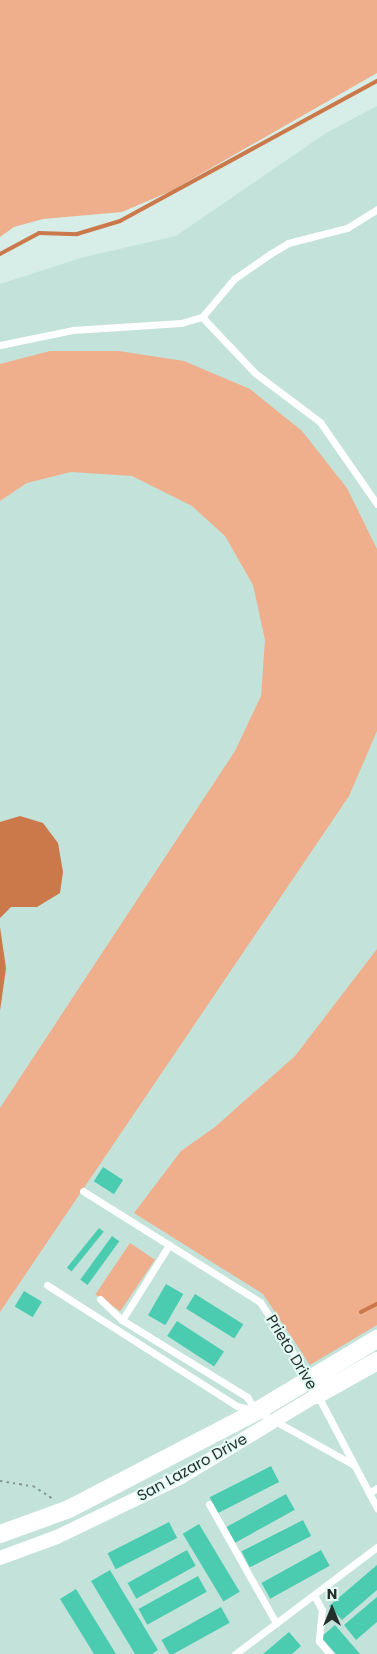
<!DOCTYPE html>
<html>
<head>
<meta charset="utf-8">
<style>
	body { margin:0 }
	#map { position:relative; width:377px; height:1654px; overflow:hidden; background:#d6eee7; font-family:Poppins,sans-serif }
	div>[style] { position:absolute }
	[style*='--x'] { left:calc(var(--x)*1px); top:calc(var(--y)*1px); width:calc(var(--w)*1px); rotate:calc(var(--a)*1deg) }
	.built>* { inset:0; background:#c3e3da }
	.green>* { inset:0; background:#efaf8d; transform-origin:0 0 }
	.water>* { inset:0; background:#cb784b }
	.stream>* { height:4px; margin:-2px; padding:0 2px; transform-origin:2px; border-radius:2px; background:#cb784b }
	.building>* { inset:0; background:#4bccb1; transform-origin:0 0 }
	.path>* { height:2px; margin-top:-1px; transform-origin:0; background:repeating-linear-gradient(90deg,#869892 0 2.5px,transparent 0 6.5px) }
	.service>* { height:7px; margin:-3.5px; padding:0 3.5px; transform-origin:3.5px; border-radius:3.5px; background:#fff }
	.minor>* { height:14px; margin:-7px; padding:0 7px; transform-origin:7px; border-radius:7px; background:#fff }
	.tertiary>* { height:18px; margin:-9px; padding:0 9px; transform-origin:9px; border-radius:9px; background:#fff }
	span { translate:-50% -50%; white-space:nowrap; text-align:center; line-height:1.15; -webkit-text-stroke:4px #e3fbf4; paint-order:stroke }
	.street-label { font-size:15px; color:#262f2c }
	.north { position:absolute; left:307px; top:1584px; width:50px; height:50px; -webkit-text-stroke:4px #e3fbf4; paint-order:stroke; rotate:0deg; font-size:14px; font-weight:700; line-height:20px; text-align:center; color:#262f2c }
	.north::after { content:''; display:block; margin:auto; width:18px; height:22px; background:#262f2c; clip-path:polygon(50% 0,100% 100%,50% 72%,0 100%) }
</style>
</head>
<body>
<div id="map">
	<div class="built">
		<i style="clip-path:polygon(377px 106px,377px 1654px,0 1654px,0 284px,84px 257px,176px 236px,326px 133px)"></i>
	</div>
	<div class="green">
		<i style="clip-path:polygon(0 0,377px 0,377px 73px,171px 191px,122px 212px,43px 219px,14px 227px,0 237px)"></i>
		<i style="clip-path:polygon(50px 351px,119px 351px,184px 361px,250px 389px,302px 431px,347px 488px,377px 549px,377px 731px,349px 796px,0 1312px,0 1108px,235px 751px,261px 696px,265px 640px,253px 585px,225px 536px,192px 506px,132px 476px,71px 472px,27px 483px,0 501px,0 364px)"></i>
		<i style="clip-path:polygon(377px 949px,377px 1325px,310px 1365px,263px 1294px,134px 1213px,181px 1151px,215px 1127px,295px 1056px)"></i>
		<i style="left:130px;top:1243px;width:30px;height:62px;rotate:34deg"></i>
	</div>
	<div class="water">
		<i style="clip-path:polygon(20px 816px,43px 823px,58px 843px,63px 872px,60px 893px,37px 907px,11px 907px,0 918px,0 822px)"></i>
		<i style="clip-path:polygon(0 927px,6px 968px,0 1011px)"></i>
	</div>
	<div class="stream">
		<i style="--x:0;--y:254;--w:44;--a:-28.3"></i>
		<i style="--x:39;--y:233;--w:38;--a:2"></i>
		<i style="--x:77;--y:234;--w:45;--a:-16.8"></i>
		<i style="--x:120;--y:221;--w:293;--a:-28.6"></i>
		<i style="--x:361;--y:1312;--w:18;--a:-27"></i>
	</div>
	<div class="building">
		<i style="left:103px;top:1167px;width:24px;height:17px;rotate:33deg"></i>
		<i style="left:99px;top:1228px;width:6px;height:51px;rotate:39deg"></i>
		<i style="left:112px;top:1236px;width:9px;height:54px;rotate:36deg"></i>
		<i style="left:166px;top:1284px;width:20px;height:36px;rotate:30deg"></i>
		<i style="left:24px;top:1291px;width:21px;height:18px;rotate:31deg"></i>
		<i style="left:195px;top:1294px;width:57px;height:17px;rotate:32deg"></i>
		<i style="left:177px;top:1321px;width:56px;height:18px;rotate:33deg"></i>
		<i style="left:271px;top:1466px;width:18px;height:69px;rotate:63deg"></i>
		<i style="left:286px;top:1494px;width:18px;height:68px;rotate:61deg"></i>
		<i style="left:303px;top:1520px;width:18px;height:69px;rotate:63deg"></i>
		<i style="left:169px;top:1522px;width:18px;height:69px;rotate:63deg"></i>
		<i style="left:199px;top:1524px;width:79px;height:19px;rotate:59deg"></i>
		<i style="left:187px;top:1550px;width:18px;height:68px;rotate:61deg"></i>
		<i style="left:321px;top:1550px;width:18px;height:68px;rotate:61deg"></i>
		<i style="clip-path:polygon(377px 1565px,377px 1590px,342px 1620px,329px 1606px)"></i>
		<i style="clip-path:polygon(110px 1570px,158px 1650px,152px 1654px,135px 1654px,91px 1581px)"></i>
		<i style="left:198px;top:1576px;width:18px;height:68px;rotate:61deg"></i>
		<i style="clip-path:polygon(76px 1589px,116px 1654px,94px 1654px,60px 1599px)"></i>
		<i style="clip-path:polygon(377px 1597px,377px 1622px,356px 1640px,344px 1625px)"></i>
		<i style="left:221px;top:1607px;width:18px;height:68px;rotate:61deg"></i>
		<i style="clip-path:polygon(335px 1625px,360px 1654px,336px 1654px,321px 1637px)"></i>
		<i style="clip-path:polygon(289px 1632px,301px 1646px,292px 1654px,263px 1654px)"></i>
	</div>
	<div class="path">
		<i style="--x:0;--y:1481;--w:33;--a:9"></i>
		<i style="--x:33;--y:1486;--w:24;--a:33"></i>
	</div>
	<div class="service">
		<i style="--x:202;--y:317;--w:77;--a:46.6"></i>
		<i style="--x:255;--y:373;--w:81;--a:37"></i>
		<i style="--x:320;--y:422;--w:100;--a:55.2"></i>
		<i style="--x:0;--y:345;--w:75;--a:-11.6"></i>
		<i style="--x:73;--y:330;--w:108;--a:-3.7"></i>
		<i style="--x:181;--y:323;--w:22;--a:-16"></i>
		<i style="--x:202;--y:317;--w:50;--a:-49.9"></i>
		<i style="--x:234;--y:279;--w:44;--a:-34.8"></i>
		<i style="--x:270;--y:254;--w:21;--a:-31"></i>
		<i style="--x:288;--y:243;--w:61;--a:-14.3"></i>
		<i style="--x:347;--y:228;--w:36;--a:-32"></i>
		<i style="--x:83;--y:1191;--w:209;--a:32.1"></i>
		<i style="--x:260;--y:1302;--w:92;--a:57"></i>
		<i style="--x:47;--y:1285;--w:225;--a:32.5"></i>
		<i style="--x:237;--y:1406;--w:21;--a:14"></i>
		<i style="--x:257;--y:1411;--w:111;--a:29.1"></i>
		<i style="--x:100;--y:1299;--w:30;--a:44"></i>
		<i style="--x:122;--y:1320;--w:147;--a:31.6"></i>
		<i style="--x:247;--y:1397;--w:17;--a:57"></i>
		<i style="--x:122;--y:1320;--w:89;--a:-57.9"></i>
		<i style="--x:318;--y:1396;--w:127;--a:62.2"></i>
		<i style="--x:369;--y:1493;--w:9;--a:-32"></i>
		<i style="--x:209;--y:1504;--w:137;--a:60.6"></i>
		<i style="--x:314;--y:1595;--w:17;--a:62"></i>
		<i style="--x:322;--y:1610;--w:31;--a:96"></i>
		<i style="--x:319;--y:1641;--w:17;--a:50"></i>
		<i style="--x:235;--y:1654;--w:178;--a:-37"></i>
	</div>
	<div class="minor">
		<i style="--x:0;--y:1558;--w:61;--a:-20.2"></i>
		<i style="--x:57;--y:1537;--w:138;--a:-25.8"></i>
		<i style="--x:181;--y:1477;--w:159;--a:-31.1"></i>
	</div>
	<div class="tertiary">
		<i style="--x:317;--y:1395;--w:69;--a:-29.5"></i>
		<i style="--x:0;--y:1534;--w:73;--a:-19.9"></i>
		<i style="--x:69;--y:1509;--w:212;--a:-27.5"></i>
		<i style="--x:257;--y:1411;--w:140;--a:-31"></i>
	</div>
	<div class="street-label">
		<span style="left:292px;top:1352px;rotate:59deg">Prieto Drive</span>
		<span style="left:192px;top:1467px;rotate:-29deg">San Lazaro Drive</span>
	</div>
	<div class="north">N</div>
</div>
</body>
</html>
